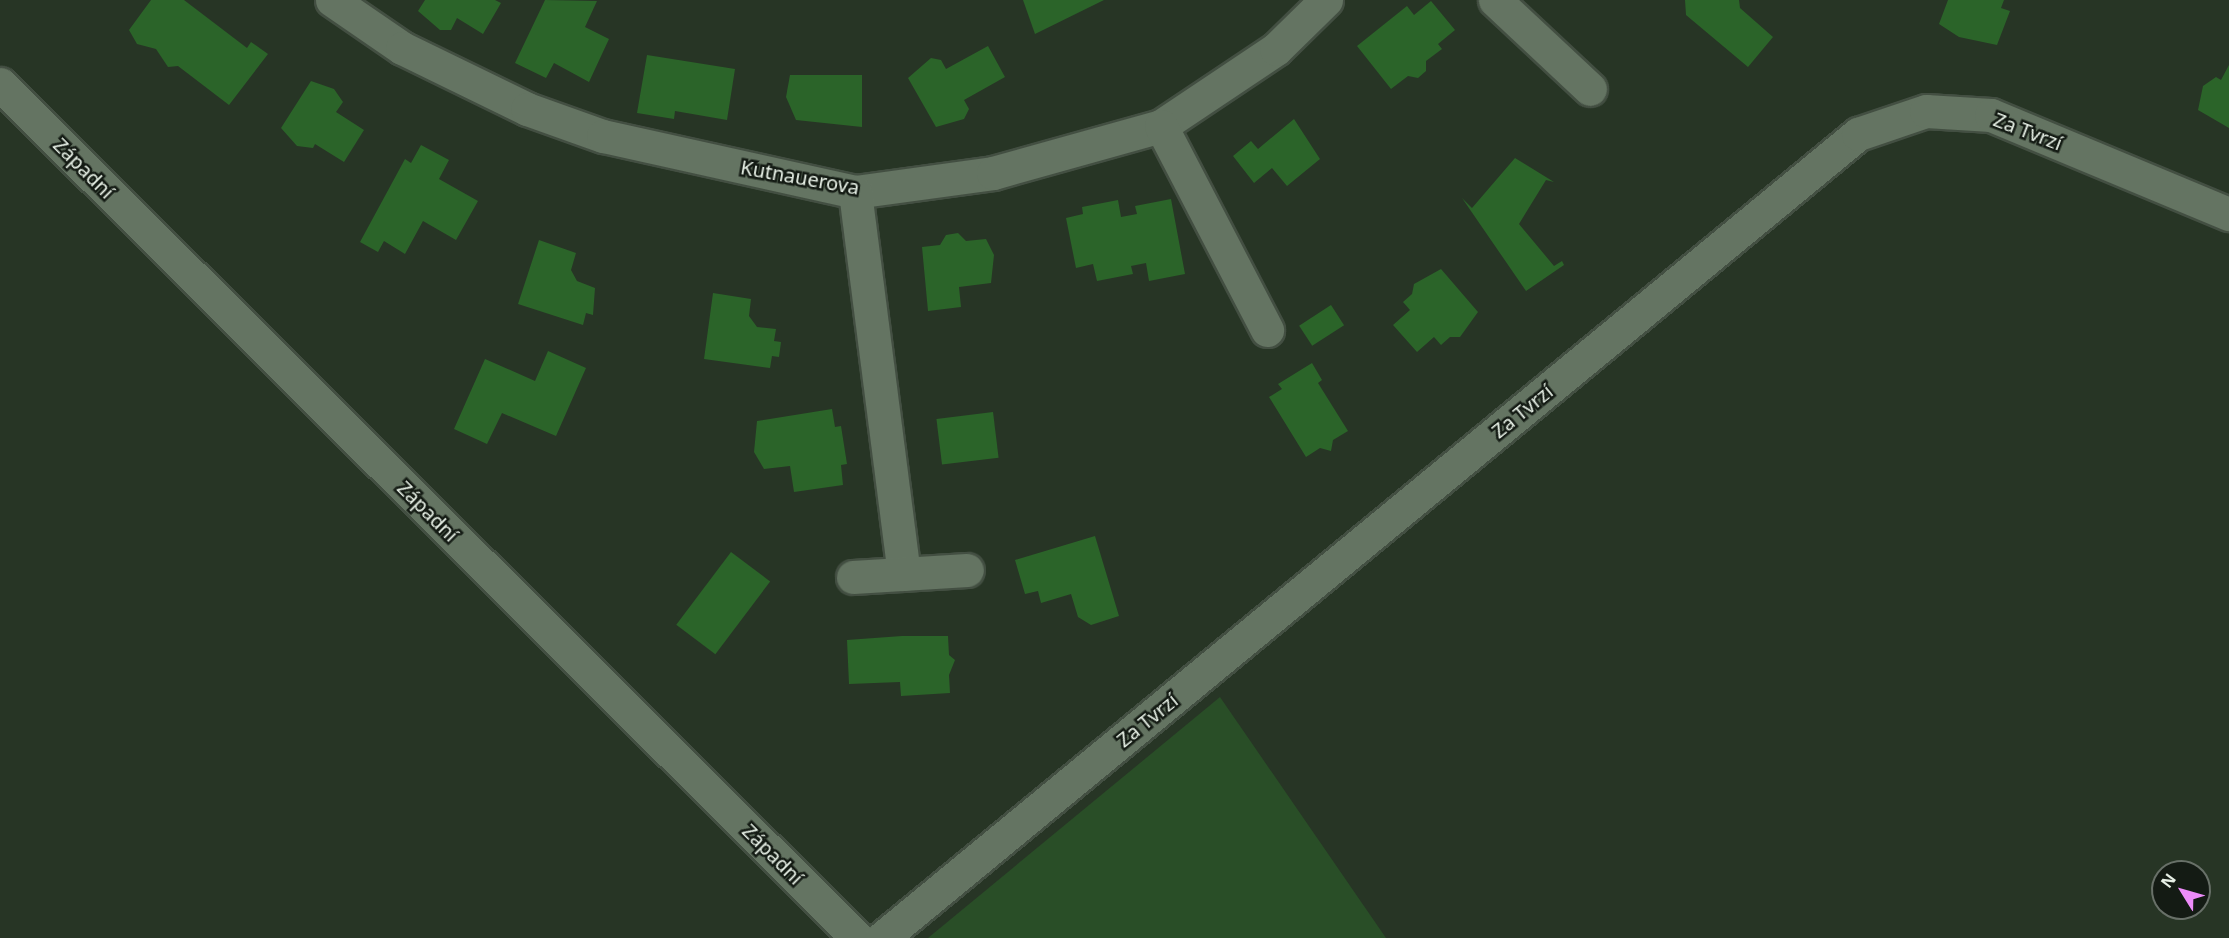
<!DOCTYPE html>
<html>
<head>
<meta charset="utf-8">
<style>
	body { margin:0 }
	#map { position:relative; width:2229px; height:938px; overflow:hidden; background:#273525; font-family:"Noto Sans",sans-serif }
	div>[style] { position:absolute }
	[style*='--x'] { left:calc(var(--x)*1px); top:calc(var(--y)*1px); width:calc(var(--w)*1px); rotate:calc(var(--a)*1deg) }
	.green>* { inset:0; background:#294e27 }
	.building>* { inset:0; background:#2b6429; transform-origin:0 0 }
	.roads { filter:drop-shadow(2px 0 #434f42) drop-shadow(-2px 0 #434f42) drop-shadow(0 2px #434f42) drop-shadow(0 -2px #434f42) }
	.street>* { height:33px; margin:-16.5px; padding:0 16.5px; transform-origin:16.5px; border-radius:16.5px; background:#647462 }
	.secondary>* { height:33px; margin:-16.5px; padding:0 16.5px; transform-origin:16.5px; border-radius:16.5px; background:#647462 }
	span { translate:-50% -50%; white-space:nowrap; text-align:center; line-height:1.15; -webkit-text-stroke:5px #141b14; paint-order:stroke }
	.street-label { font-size:20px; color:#e7f0e6 }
	.north { position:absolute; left:2151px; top:860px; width:60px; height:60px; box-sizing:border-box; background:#141b14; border:2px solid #687068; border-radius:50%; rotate:307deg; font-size:16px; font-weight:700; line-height:24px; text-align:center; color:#e7f0e6 }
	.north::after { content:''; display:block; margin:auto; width:21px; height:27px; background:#ed8cf9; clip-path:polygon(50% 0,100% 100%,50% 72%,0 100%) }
</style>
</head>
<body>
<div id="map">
	<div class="green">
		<i style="clip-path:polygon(1220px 697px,1386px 938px,928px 938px)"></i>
	</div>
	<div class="building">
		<i style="clip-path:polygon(151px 0,184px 0,247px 48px,251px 42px,268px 54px,229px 105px,178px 66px,168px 67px,156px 49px,137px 44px,129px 30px)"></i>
		<i style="clip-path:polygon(425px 0,495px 0,501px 3px,483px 34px,457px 18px,451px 30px,440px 30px,418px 11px)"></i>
		<i style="clip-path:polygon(545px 0,597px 1px,585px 27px,609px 39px,589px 82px,554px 63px,546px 78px,515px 63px)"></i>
		<i style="clip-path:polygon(1023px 0,1104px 0,1035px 34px)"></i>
		<i style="clip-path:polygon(1685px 0,1739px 0,1740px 8px,1773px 37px,1748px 67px,1686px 15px)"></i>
		<i style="clip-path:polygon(1948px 0,2004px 0,2001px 8px,2010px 11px,1997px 45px,1959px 37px,1939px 24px)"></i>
		<i style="clip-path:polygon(1431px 1px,1455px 30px,1438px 44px,1442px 49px,1426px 61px,1426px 71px,1418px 78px,1408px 76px,1391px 89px,1357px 46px,1407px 6px,1414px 15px)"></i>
		<i style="clip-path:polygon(988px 46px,1005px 77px,964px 100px,969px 109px,964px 119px,936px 127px,908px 78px,931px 58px,941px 60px,946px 69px)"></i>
		<i style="clip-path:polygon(647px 55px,735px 69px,727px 120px,675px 111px,674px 119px,637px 113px)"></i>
		<i style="clip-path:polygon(2229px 65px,2229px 128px,2198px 110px,2203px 86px,2216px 77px,2221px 80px)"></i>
		<i style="clip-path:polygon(790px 75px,862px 75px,862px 127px,796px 120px,786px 97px)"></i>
		<i style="clip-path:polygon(311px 81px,334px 89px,343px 102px,336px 112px,364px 130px,344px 162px,315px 144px,313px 148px,297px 146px,281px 128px)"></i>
		<i style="clip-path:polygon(1294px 119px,1320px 159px,1287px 186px,1272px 168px,1254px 183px,1233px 156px,1251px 141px,1258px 149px)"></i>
		<i style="clip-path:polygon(421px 145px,449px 160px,439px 179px,478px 201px,456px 240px,423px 221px,405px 254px,384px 241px,378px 252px,360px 242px,405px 159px,411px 163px)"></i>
		<i style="clip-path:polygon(1515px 158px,1554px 182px,1546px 180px,1519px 224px,1554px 266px,1562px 261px,1564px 265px,1526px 291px,1462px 198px,1472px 208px)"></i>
		<i style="clip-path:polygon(1171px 199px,1185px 274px,1149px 281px,1146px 263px,1131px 266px,1133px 274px,1097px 281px,1093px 264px,1076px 268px,1066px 218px,1083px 214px,1082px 207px,1118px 200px,1121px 217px,1137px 214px,1135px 206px)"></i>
		<i style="clip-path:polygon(958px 233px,966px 241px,986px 239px,994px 255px,991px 283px,959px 287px,961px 307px,928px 311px,922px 247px,940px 245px,946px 235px)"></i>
		<i style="clip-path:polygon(539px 240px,576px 253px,571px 270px,577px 281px,595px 288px,593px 315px,586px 313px,583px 325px,518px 304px)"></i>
		<i style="clip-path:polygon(1441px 269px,1478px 312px,1460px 337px,1450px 337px,1441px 345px,1434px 337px,1417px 352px,1393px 325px,1410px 310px,1403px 302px,1412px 294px,1414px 284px)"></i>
		<i style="clip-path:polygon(713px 293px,751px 299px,749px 316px,757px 327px,776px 329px,774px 341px,781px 342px,779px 357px,772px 356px,770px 368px,704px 359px)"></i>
		<i style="left:1331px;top:305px;width:24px;height:38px;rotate:57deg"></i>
		<i style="clip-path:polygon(548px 351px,586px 368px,556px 436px,502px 413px,487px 444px,454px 429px,485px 359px,535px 381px)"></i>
		<i style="clip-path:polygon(1312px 363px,1322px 380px,1318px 383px,1348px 431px,1333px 440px,1331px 451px,1320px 448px,1306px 457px,1269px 397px,1282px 389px,1278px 384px)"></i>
		<i style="clip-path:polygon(832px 409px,835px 427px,841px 426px,847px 464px,841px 465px,843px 485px,794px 492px,790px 466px,764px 469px,754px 452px,757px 421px)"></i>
		<i style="left:993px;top:412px;width:46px;height:57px;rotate:83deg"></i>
		<i style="clip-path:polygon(1095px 536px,1119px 616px,1091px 625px,1078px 617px,1071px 594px,1041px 603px,1038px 591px,1025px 594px,1015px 560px)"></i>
		<i style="left:731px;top:552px;width:49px;height:91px;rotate:37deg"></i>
		<i style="clip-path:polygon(902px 636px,948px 636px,949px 655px,955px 660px,949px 675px,950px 693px,901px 696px,900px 682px,849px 684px,847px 640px)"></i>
	</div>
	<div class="roads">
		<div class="street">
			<i style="--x:332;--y:0;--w:85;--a:34.4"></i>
			<i style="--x:402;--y:48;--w:139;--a:26"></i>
			<i style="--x:527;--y:109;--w:81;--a:19.6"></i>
			<i style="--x:603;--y:136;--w:258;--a:12.5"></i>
			<i style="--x:855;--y:192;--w:139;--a:-7.8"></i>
			<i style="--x:993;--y:173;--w:174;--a:-15.6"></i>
			<i style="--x:1161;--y:126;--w:138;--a:-33.8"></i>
			<i style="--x:1276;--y:49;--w:70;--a:-44.4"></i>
			<i style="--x:1495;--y:0;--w:130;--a:43.1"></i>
			<i style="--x:1161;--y:126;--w:230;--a:62.5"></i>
			<i style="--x:855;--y:192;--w:385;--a:82.7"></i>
			<i style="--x:853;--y:577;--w:114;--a:-3.5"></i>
		</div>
		<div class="secondary">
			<i style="--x:0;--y:84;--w:1210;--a:44.9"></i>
			<i style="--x:882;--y:938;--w:1265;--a:-39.48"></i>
			<i style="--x:1858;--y:134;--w:72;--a:-18.7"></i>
			<i style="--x:1926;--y:111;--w:65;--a:3.5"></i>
			<i style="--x:1991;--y:115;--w:258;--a:22.6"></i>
		</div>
	</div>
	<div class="street-label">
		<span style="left:2028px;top:131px;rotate:21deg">Za Tvrzí</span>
		<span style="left:84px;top:168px;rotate:45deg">Západní</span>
		<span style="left:800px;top:177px;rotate:10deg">Kutnauerova</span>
		<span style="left:1522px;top:411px;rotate:-39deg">Za Tvrzí</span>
		<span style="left:428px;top:511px;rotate:45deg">Západní</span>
		<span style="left:1147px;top:720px;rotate:-39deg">Za Tvrzí</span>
		<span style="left:773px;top:854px;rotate:45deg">Západní</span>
	</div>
	<div class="north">N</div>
</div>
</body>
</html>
